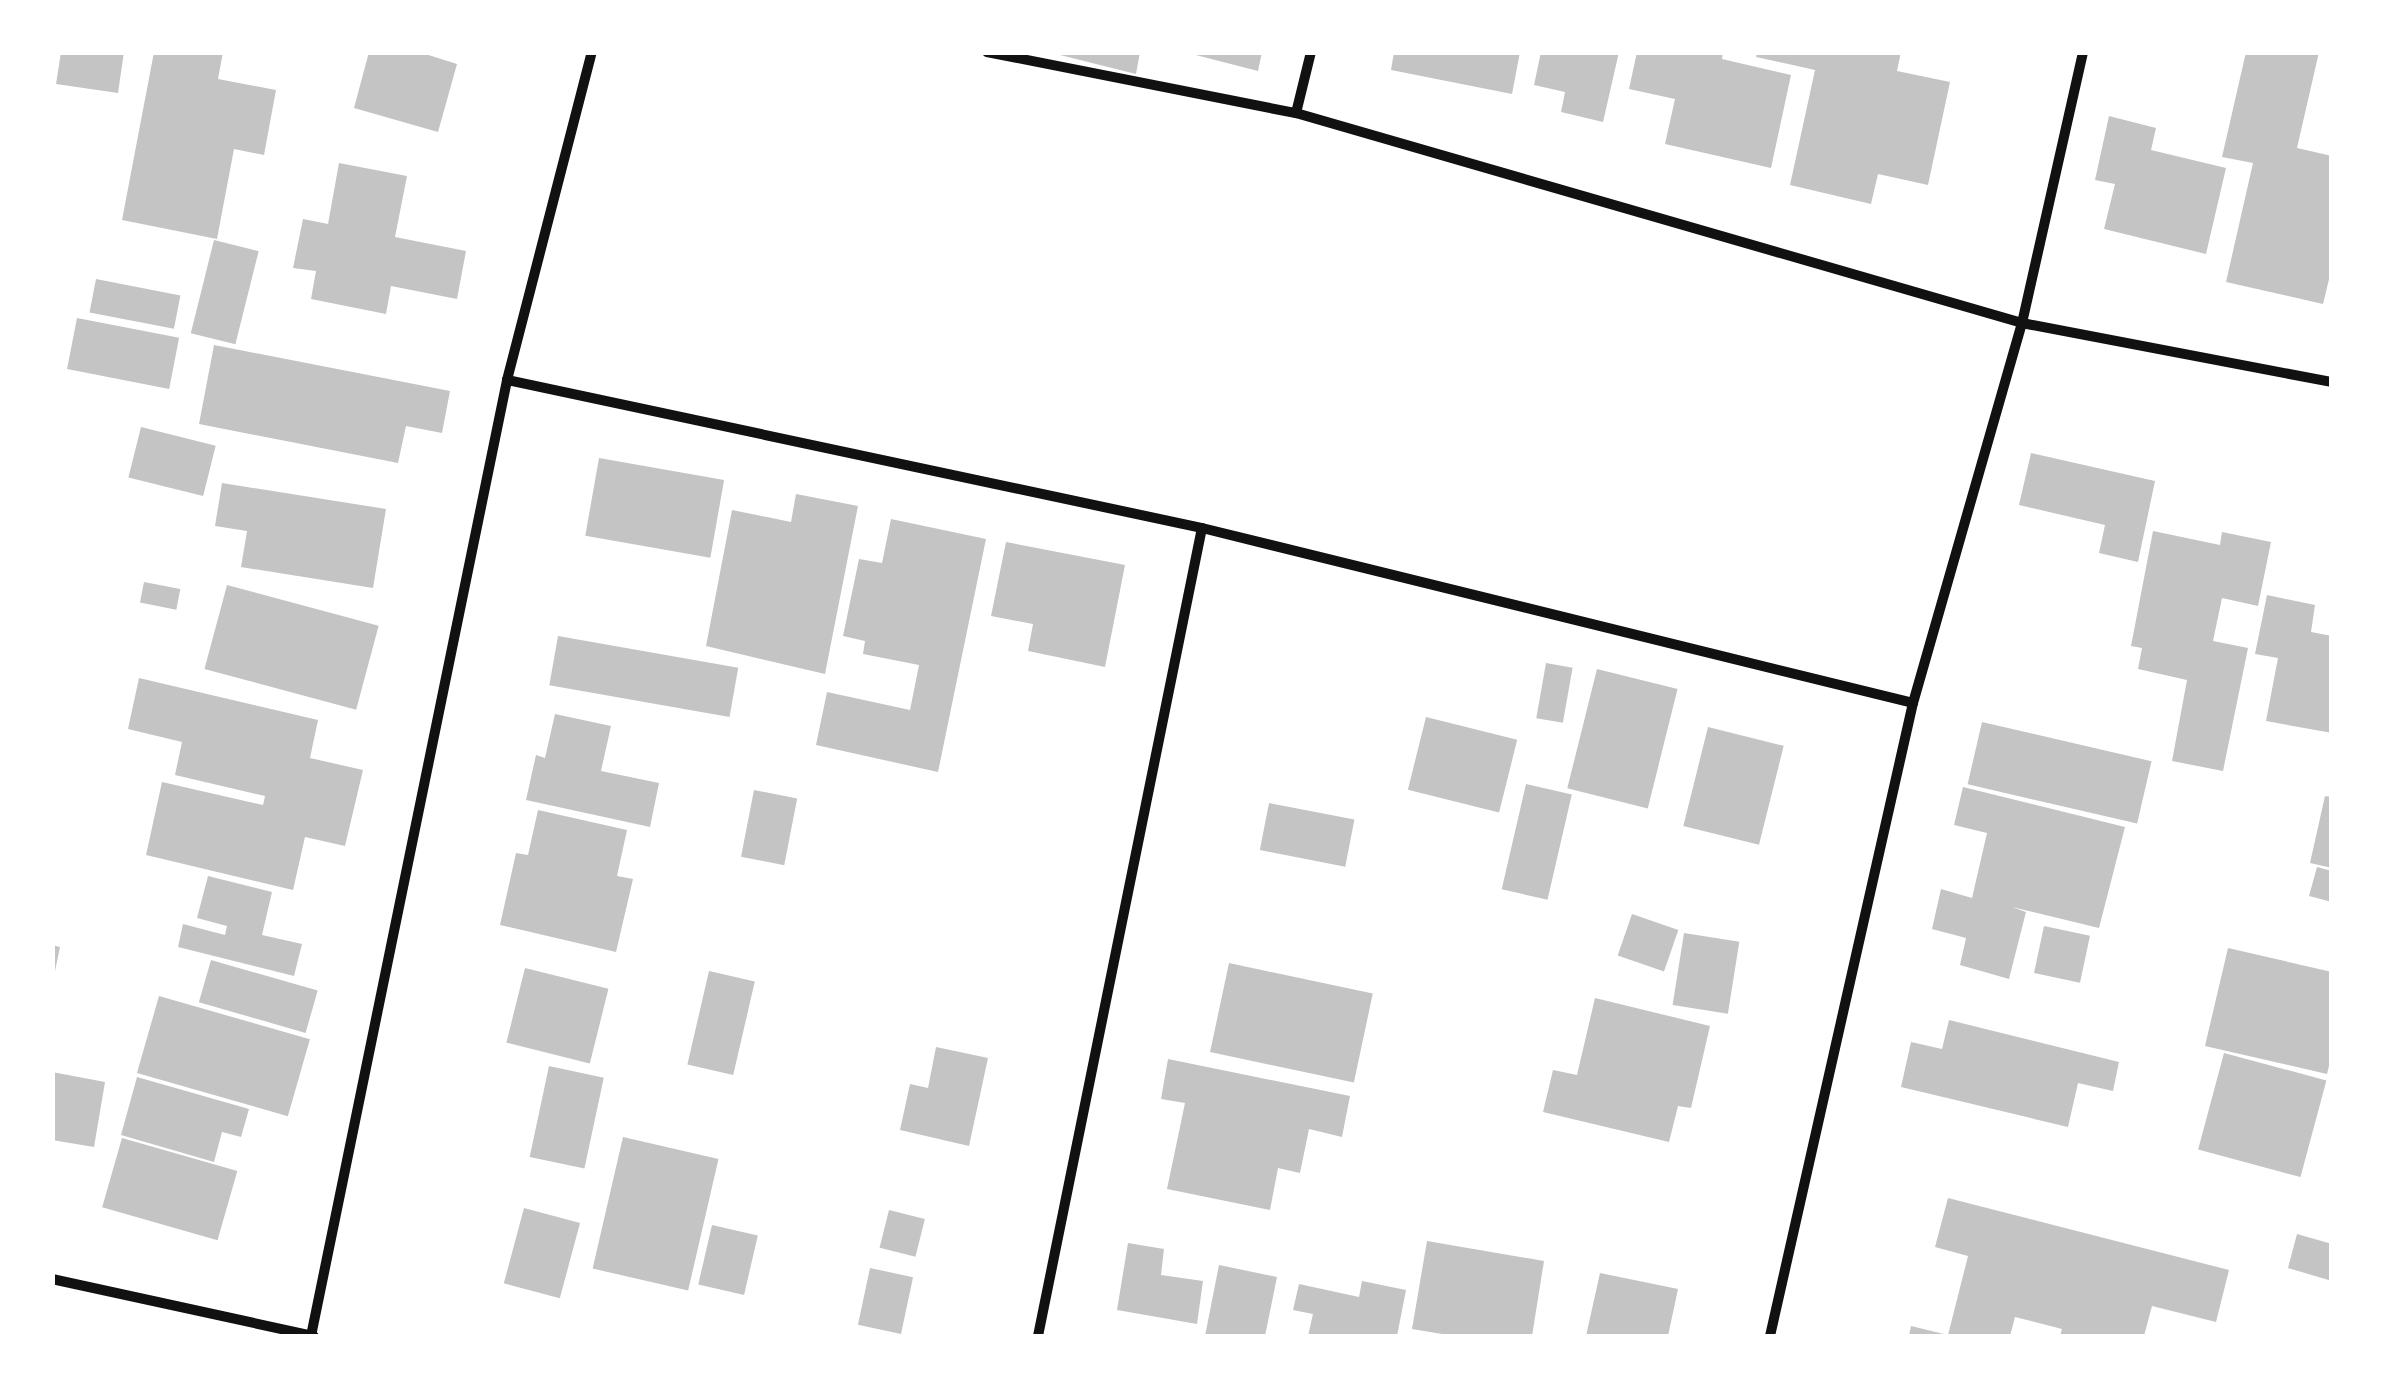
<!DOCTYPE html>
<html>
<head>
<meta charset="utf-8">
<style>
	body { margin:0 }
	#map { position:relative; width:2384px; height:1389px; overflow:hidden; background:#fff; font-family:Cabin,sans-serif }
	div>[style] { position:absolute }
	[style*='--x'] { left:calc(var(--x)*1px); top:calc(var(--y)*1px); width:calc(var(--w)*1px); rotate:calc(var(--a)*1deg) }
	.building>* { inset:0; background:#c4c4c4; transform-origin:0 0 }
	.minor>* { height:10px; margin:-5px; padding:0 5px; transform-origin:5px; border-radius:5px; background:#111 }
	span { translate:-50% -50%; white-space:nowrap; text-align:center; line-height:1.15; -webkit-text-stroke:9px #fff; paint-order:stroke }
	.frame { position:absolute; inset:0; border:55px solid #fff; pointer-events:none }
</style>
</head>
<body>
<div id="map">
	<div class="building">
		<i style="clip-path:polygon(61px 52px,124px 52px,118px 93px,56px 84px)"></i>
		<i style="clip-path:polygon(154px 52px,223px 52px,218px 79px,276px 90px,264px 155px,234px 149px,217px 239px,122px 220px)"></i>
		<i style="clip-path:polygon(369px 52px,419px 52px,457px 64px,438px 132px,354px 108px)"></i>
		<i style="clip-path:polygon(1048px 52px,1140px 52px,1136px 74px)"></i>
		<i style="clip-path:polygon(1184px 52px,1262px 52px,1258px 71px)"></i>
		<i style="clip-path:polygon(1394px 52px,1520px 52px,1512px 94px,1391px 70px)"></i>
		<i style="clip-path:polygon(1541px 52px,1619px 52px,1603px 122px,1561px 112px,1565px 92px,1534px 85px)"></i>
		<i style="clip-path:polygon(1637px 52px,1723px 52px,1722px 59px,1791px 75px,1771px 168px,1665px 144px,1675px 99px,1629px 89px)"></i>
		<i style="clip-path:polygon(1757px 52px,1901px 52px,1897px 71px,1950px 82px,1928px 185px,1878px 174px,1871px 204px,1790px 185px,1815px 70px,1756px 57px)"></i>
		<i style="clip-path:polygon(2246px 52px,2319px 52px,2297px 148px,2332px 156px,2332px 267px,2323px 304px,2226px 282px,2253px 163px,2222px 157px)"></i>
		<i style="clip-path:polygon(2109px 116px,2156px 128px,2151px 150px,2226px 168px,2206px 254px,2104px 229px,2115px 184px,2095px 180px)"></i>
		<i style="clip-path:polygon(339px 163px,407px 176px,395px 237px,466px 251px,457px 299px,391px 286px,386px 314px,311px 299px,316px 271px,293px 268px,303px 219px,328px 224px)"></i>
		<i style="left:214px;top:240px;width:46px;height:96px;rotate:14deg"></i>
		<i style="left:96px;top:279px;width:86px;height:34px;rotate:11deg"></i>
		<i style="left:77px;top:318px;width:104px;height:52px;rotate:11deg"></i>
		<i style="clip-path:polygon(214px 345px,450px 391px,442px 433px,406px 426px,398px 463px,199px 424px)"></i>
		<i style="left:141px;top:427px;width:77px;height:52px;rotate:14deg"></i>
		<i style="clip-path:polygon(2031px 453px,2155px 481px,2138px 562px,2099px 553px,2105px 525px,2019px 505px)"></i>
		<i style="left:599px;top:458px;width:127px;height:79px;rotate:10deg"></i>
		<i style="clip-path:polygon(222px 483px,386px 509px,373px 588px,241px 567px,247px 531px,215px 526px)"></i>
		<i style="clip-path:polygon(796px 494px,858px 506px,825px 674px,706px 646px,732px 510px,791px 522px)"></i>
		<i style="clip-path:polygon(891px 519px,986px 539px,938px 772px,816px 745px,827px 692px,910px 710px,919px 665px,863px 654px,865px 641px,843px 636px,859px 559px,882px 563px)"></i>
		<i style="clip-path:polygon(2153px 531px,2220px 545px,2222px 532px,2271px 542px,2258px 606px,2222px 598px,2213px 641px,2248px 648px,2223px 771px,2172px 761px,2187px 680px,2138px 669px,2142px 648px,2131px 646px)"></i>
		<i style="clip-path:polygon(1006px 542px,1125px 565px,1105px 667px,1028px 651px,1033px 624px,991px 616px)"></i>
		<i style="left:144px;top:582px;width:37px;height:21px;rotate:11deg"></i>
		<i style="left:227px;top:585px;width:157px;height:87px;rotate:15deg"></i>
		<i style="clip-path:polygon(2267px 595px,2315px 605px,2311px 632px,2332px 636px,2332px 733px,2266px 721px,2278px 658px,2255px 654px)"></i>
		<i style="left:558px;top:636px;width:183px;height:50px;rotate:10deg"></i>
		<i style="left:1546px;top:663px;width:27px;height:56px;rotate:10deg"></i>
		<i style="left:1597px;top:669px;width:83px;height:123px;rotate:14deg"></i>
		<i style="clip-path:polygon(139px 678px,318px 720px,310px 758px,363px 770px,345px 846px,305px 837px,293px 890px,146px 855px,162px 782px,263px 805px,265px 796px,175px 775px,182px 742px,128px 729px)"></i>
		<i style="clip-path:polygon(555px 714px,611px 726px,601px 771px,659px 783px,650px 827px,526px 800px,536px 755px,545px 758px)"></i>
		<i style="left:1426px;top:717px;width:94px;height:75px;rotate:14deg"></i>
		<i style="left:1982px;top:722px;width:174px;height:64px;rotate:13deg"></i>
		<i style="left:1708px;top:727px;width:78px;height:102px;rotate:14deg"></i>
		<i style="left:1526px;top:784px;width:47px;height:108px;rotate:13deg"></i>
		<i style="clip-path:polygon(1963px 787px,2125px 827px,2099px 928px,2012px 907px,2026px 912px,2009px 979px,1960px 965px,1966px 938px,1932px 929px,1941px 889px,1972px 898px,1987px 833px,1954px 825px)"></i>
		<i style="left:754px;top:790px;width:44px;height:68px;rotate:11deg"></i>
		<i style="clip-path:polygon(2325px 796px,2332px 797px,2332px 868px,2310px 863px)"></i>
		<i style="left:1269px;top:803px;width:87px;height:48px;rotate:11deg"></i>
		<i style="clip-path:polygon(538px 810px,627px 830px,617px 876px,633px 879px,616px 952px,500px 925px,516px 853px,528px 855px)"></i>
		<i style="clip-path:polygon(2317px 867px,2332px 871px,2332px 902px,2309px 896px)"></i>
		<i style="clip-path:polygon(208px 876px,272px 892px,262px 935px,302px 944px,294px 976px,178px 947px,183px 924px,225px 935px,227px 926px,197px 918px)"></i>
		<i style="left:1632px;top:914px;width:49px;height:44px;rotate:19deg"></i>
		<i style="left:2044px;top:926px;width:47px;height:48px;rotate:12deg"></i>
		<i style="left:1684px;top:933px;width:56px;height:73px;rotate:9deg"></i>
		<i style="clip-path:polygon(52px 945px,60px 947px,54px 976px,52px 976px)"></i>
		<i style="clip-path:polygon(2228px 948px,2332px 972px,2332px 1054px,2327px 1074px,2205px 1046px)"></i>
		<i style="left:211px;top:960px;width:111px;height:44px;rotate:16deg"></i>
		<i style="left:1229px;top:963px;width:147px;height:91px;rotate:12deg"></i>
		<i style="left:525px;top:968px;width:86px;height:77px;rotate:14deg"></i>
		<i style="left:709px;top:971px;width:47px;height:96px;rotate:13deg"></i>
		<i style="left:159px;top:996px;width:157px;height:80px;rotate:16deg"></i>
		<i style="clip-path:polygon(1595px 998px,1710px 1026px,1691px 1108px,1678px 1106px,1669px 1142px,1543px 1112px,1553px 1070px,1577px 1075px)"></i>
		<i style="clip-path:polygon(1949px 1020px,2119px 1062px,2113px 1091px,2078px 1083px,2068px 1127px,1901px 1087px,1911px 1042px,1942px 1049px)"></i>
		<i style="clip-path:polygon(936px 1047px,988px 1058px,969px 1146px,900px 1130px,910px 1084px,928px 1088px)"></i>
		<i style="left:2224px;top:1053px;width:106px;height:100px;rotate:15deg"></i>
		<i style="clip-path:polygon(1168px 1059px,1350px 1096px,1342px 1137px,1309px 1129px,1300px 1173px,1278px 1168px,1270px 1210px,1167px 1189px,1185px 1103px,1161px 1099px)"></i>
		<i style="left:549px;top:1066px;width:56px;height:93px;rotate:12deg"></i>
		<i style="clip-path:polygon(52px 1072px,105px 1082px,94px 1147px,52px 1140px)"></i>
		<i style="clip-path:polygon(137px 1077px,249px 1109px,241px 1137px,222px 1132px,214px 1162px,121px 1135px)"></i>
		<i style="left:623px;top:1137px;width:98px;height:135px;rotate:13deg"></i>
		<i style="left:122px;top:1138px;width:120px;height:72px;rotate:16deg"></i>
		<i style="clip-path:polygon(1948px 1198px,2229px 1270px,2216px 1322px,2152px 1306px,2144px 1336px,2060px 1336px,2062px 1329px,2015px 1317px,2010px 1336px,1909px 1336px,1911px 1326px,1948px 1335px,1968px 1256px,1935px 1247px)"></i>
		<i style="left:524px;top:1208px;width:58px;height:78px;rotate:15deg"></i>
		<i style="left:889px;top:1210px;width:37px;height:39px;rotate:14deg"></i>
		<i style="left:712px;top:1225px;width:47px;height:61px;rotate:13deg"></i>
		<i style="clip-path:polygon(2297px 1234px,2332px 1244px,2332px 1281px,2288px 1268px)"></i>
		<i style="clip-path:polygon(1427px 1241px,1544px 1261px,1532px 1336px,1454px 1336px,1412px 1329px)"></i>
		<i style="clip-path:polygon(1128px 1243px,1164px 1249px,1161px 1275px,1203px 1281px,1197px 1324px,1117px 1310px)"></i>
		<i style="clip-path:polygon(1219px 1265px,1277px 1277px,1265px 1336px,1205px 1336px)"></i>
		<i style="left:870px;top:1268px;width:44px;height:58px;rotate:12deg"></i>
		<i style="clip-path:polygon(1600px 1273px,1678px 1289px,1668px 1336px,1586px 1336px)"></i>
		<i style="clip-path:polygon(1362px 1281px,1406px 1290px,1397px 1336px,1308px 1336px,1313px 1314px,1293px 1310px,1299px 1284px,1359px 1297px)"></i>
	</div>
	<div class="minor">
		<i style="--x:987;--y:52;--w:315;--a:11.2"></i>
		<i style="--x:1296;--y:113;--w:756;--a:16.13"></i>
		<i style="--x:2022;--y:323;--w:316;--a:10.8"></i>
		<i style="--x:1296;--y:113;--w:63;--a:-76.2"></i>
		<i style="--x:507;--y:380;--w:711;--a:12.02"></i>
		<i style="--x:1202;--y:528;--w:732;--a:13.83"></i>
		<i style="--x:52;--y:1279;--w:268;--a:12.3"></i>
		<i style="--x:311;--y:1336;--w:976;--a:-78.41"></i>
		<i style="--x:507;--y:380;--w:339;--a:-75.5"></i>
		<i style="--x:1038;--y:1336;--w:824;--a:-78.53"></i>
		<i style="--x:1770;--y:1336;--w:649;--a:-77.27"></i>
		<i style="--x:1913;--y:703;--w:395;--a:-74"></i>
		<i style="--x:2022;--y:323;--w:278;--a:-77.3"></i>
	</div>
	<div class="frame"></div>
</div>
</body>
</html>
